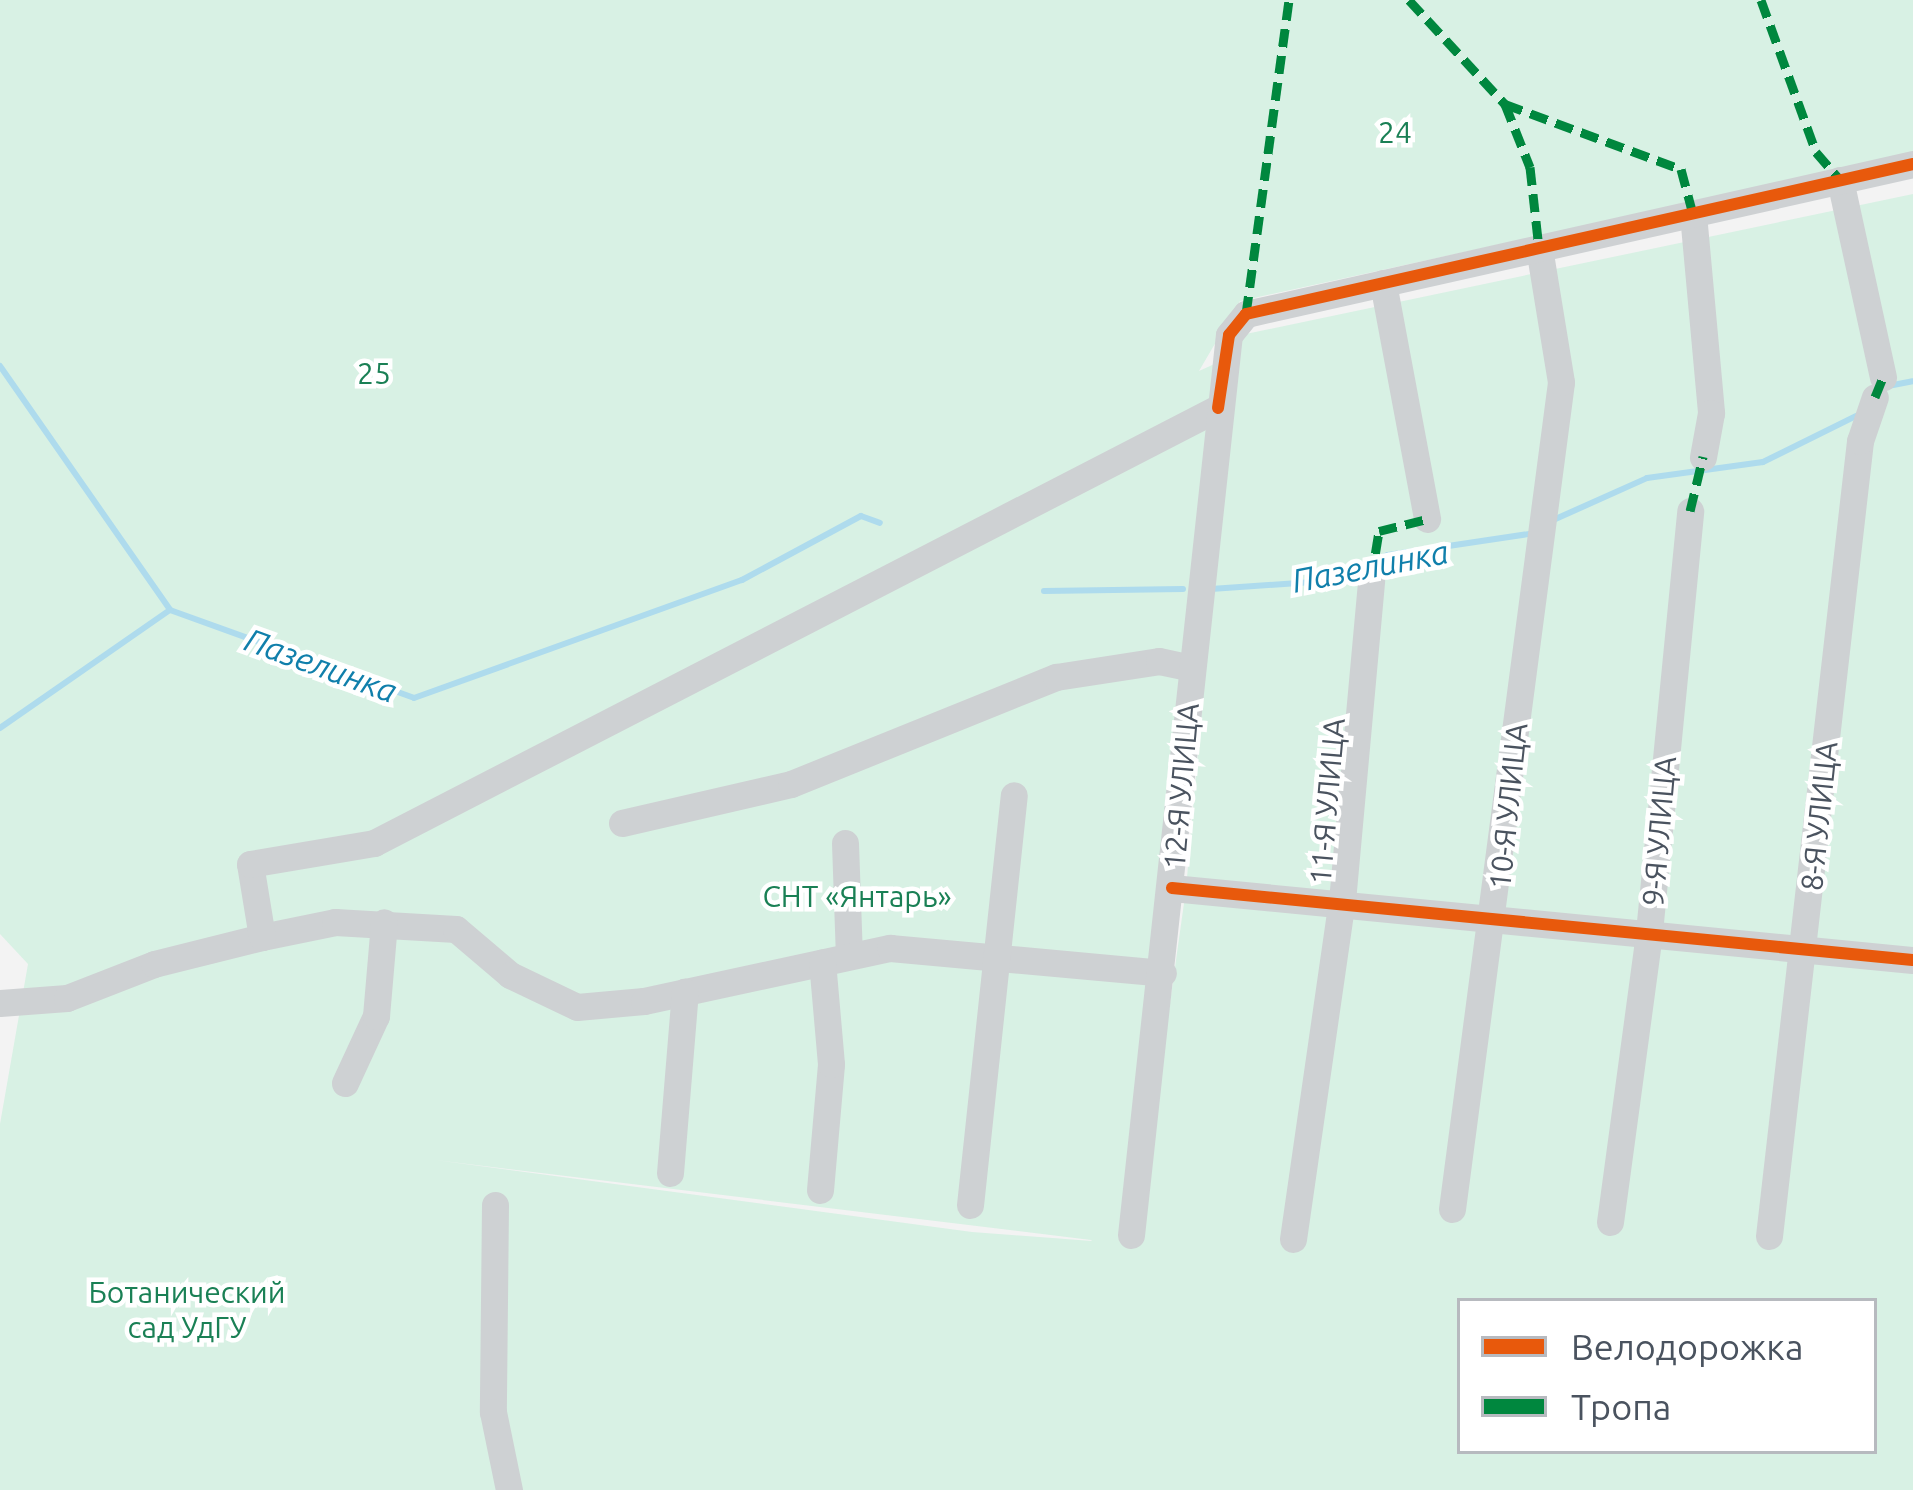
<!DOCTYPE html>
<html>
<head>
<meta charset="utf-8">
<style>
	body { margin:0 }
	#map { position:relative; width:1913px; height:1490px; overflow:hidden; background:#f3f3f3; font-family:Ubuntu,sans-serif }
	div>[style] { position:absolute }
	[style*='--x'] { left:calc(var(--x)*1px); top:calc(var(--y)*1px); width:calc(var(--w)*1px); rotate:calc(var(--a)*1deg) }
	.green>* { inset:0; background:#d8f1e4 }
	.stream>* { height:6px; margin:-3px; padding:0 3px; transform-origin:3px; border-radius:3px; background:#aedbed }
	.minor>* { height:27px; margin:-13.5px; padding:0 13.5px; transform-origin:13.5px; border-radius:13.5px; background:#ced1d3 }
	.quiet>* { height:9px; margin-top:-4.5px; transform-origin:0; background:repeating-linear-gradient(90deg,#00873e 0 18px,transparent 0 27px) }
	.cycleway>* { height:12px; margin:-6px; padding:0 6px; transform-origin:6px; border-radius:6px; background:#e8590c }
	span { translate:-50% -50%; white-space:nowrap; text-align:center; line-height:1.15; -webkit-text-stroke:9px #fff; paint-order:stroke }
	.park-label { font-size:30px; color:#1a8055 }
	.street-label { font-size:30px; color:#4a535f }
	.water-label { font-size:33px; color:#107fab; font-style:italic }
	.legend { position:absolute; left:1457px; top:1298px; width:420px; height:156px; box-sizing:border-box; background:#fff; border:3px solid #b7babf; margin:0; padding:15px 21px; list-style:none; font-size:36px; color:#4a535f }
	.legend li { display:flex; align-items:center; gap:24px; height:60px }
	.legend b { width:60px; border:3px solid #b7babf }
</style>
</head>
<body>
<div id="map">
	<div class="green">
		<i style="clip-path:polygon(evenodd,0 0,1913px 0,1913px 154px,1240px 301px,1199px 371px,1232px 356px,1241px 335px,1913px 194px,1913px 1490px,0 1490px,0 1124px,28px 964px,0 934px,0 0,1225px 443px,1186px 889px,1144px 1187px,1225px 443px,0 0,435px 1160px,1091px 1240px,1092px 1241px,972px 1232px,435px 1160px,0 0,1460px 1301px,1874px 1301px,1874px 1451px,1460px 1451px,1460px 1301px)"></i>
	</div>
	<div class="stream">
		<i style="--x:0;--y:366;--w:297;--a:55.1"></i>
		<i style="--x:170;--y:610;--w:259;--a:19.8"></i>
		<i style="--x:414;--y:698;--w:349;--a:-19.8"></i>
		<i style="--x:742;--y:580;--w:135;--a:-28.3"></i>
		<i style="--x:861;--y:516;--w:20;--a:20"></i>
		<i style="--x:1888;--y:386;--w:25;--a:-11"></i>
		<i style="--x:1551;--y:521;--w:105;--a:-24.1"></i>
		<i style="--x:1647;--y:478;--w:117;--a:-7.9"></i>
		<i style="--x:1763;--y:462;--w:104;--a:-26.3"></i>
		<i style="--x:1211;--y:589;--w:116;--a:-3.9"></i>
		<i style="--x:1327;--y:581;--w:66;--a:-23.1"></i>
		<i style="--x:1388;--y:555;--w:143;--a:-8.5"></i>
		<i style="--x:1044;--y:591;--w:139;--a:-0.8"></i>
		<i style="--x:0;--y:728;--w:207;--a:-34.8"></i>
	</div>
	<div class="minor">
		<i style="--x:1840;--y:180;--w:202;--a:77.7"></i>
		<i style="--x:1693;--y:214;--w:200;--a:84.8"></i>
		<i style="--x:1711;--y:413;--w:45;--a:100.3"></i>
		<i style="--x:1383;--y:283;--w:240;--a:79.4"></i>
		<i style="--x:622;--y:823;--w:173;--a:-13"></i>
		<i style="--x:791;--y:784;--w:286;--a:-22"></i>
		<i style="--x:1056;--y:677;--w:104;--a:-8.8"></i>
		<i style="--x:1159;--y:661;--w:33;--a:12"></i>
		<i style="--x:845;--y:843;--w:113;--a:88"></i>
		<i style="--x:1172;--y:888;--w:744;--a:5.55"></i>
		<i style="--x:262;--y:937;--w:75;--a:-11.6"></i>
		<i style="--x:335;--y:922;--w:121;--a:3.3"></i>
		<i style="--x:456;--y:929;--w:71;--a:40.4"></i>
		<i style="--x:510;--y:975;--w:74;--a:25.5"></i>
		<i style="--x:577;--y:1007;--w:67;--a:-5.1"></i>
		<i style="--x:644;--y:1001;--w:252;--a:-12.2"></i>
		<i style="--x:890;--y:948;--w:274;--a:5.2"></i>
		<i style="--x:0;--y:1003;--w:67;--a:-4.3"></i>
		<i style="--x:67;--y:998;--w:93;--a:-21.3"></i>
		<i style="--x:154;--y:964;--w:111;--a:-14"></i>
		<i style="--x:262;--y:937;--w:74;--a:-99.3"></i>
		<i style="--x:250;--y:864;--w:126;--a:-9.6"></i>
		<i style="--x:374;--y:843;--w:950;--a:-27.27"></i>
		<i style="--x:345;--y:1083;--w:74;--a:-65.2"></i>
		<i style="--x:376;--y:1016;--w:94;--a:-85.1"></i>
		<i style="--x:670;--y:1173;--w:182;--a:-85.3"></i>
		<i style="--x:820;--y:1190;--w:126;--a:-85"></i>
		<i style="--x:831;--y:1064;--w:102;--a:-95"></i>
		<i style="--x:495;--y:1205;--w:207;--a:90.6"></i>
		<i style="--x:493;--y:1412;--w:80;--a:78.4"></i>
		<i style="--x:970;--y:1205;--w:412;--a:-83.9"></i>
		<i style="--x:1452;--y:1209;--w:834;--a:-82.49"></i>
		<i style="--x:1561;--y:382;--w:136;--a:-99.3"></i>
		<i style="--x:1610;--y:1222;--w:293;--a:-82.3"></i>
		<i style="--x:1649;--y:932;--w:423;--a:-84.4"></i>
		<i style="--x:1131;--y:1235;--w:905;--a:-83.79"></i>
		<i style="--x:1229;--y:335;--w:27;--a:-51"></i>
		<i style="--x:1246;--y:314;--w:684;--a:-12.67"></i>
		<i style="--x:1769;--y:1236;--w:800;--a:-83.47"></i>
		<i style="--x:1860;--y:441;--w:46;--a:-71.2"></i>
		<i style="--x:1293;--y:1239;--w:342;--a:-81.8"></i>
		<i style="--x:1342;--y:901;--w:322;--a:-84.8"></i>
	</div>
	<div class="quiet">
		<i style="--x:1409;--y:0;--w:142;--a:47.3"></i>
		<i style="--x:1505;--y:104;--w:188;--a:20.3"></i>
		<i style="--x:1681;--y:169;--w:47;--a:75.1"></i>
		<i style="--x:1761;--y:0;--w:162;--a:70.1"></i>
		<i style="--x:1816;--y:152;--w:37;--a:49"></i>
		<i style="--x:1505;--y:104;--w:68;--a:68.4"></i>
		<i style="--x:1530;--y:167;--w:81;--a:83.7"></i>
		<i style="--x:1246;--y:314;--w:317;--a:-82.2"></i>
		<i style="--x:1875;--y:397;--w:22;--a:-68"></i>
		<i style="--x:1690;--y:511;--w:56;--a:-76.5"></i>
		<i style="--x:1371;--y:580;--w:50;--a:-80.7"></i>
		<i style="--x:1379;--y:531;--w:49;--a:-14"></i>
	</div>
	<div class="cycleway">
		<i style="--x:1218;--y:408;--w:74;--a:-81.4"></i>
		<i style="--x:1229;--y:335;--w:27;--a:-51"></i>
		<i style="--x:1246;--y:314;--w:684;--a:-12.67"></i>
		<i style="--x:1172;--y:888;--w:744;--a:5.55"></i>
	</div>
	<div class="park-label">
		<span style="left:1395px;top:132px">24</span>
		<span style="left:374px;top:373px">25</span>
		<span style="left:857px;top:896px">СНТ «Янтарь»</span>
		<span style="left:187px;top:1309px">Ботанический<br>сад УдГУ</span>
	</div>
	<div class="street-label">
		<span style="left:1181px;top:786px;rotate:-85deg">12-Я УЛИЦА</span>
		<span style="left:1327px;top:801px;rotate:-85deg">11-Я УЛИЦА</span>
		<span style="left:1508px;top:806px;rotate:-84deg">10-Я УЛИЦА</span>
		<span style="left:1819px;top:816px;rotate:-84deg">8-Я УЛИЦА</span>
		<span style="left:1659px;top:831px;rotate:-85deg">9-Я УЛИЦА</span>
	</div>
	<div class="water-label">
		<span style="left:1370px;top:566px;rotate:-11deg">Пазелинка</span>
		<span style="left:321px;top:665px;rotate:20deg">Пазелинка</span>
	</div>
	<ul class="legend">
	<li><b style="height:15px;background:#e8590c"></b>Велодорожка</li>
	<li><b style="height:15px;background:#00873e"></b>Тропа</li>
	</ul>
</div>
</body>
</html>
